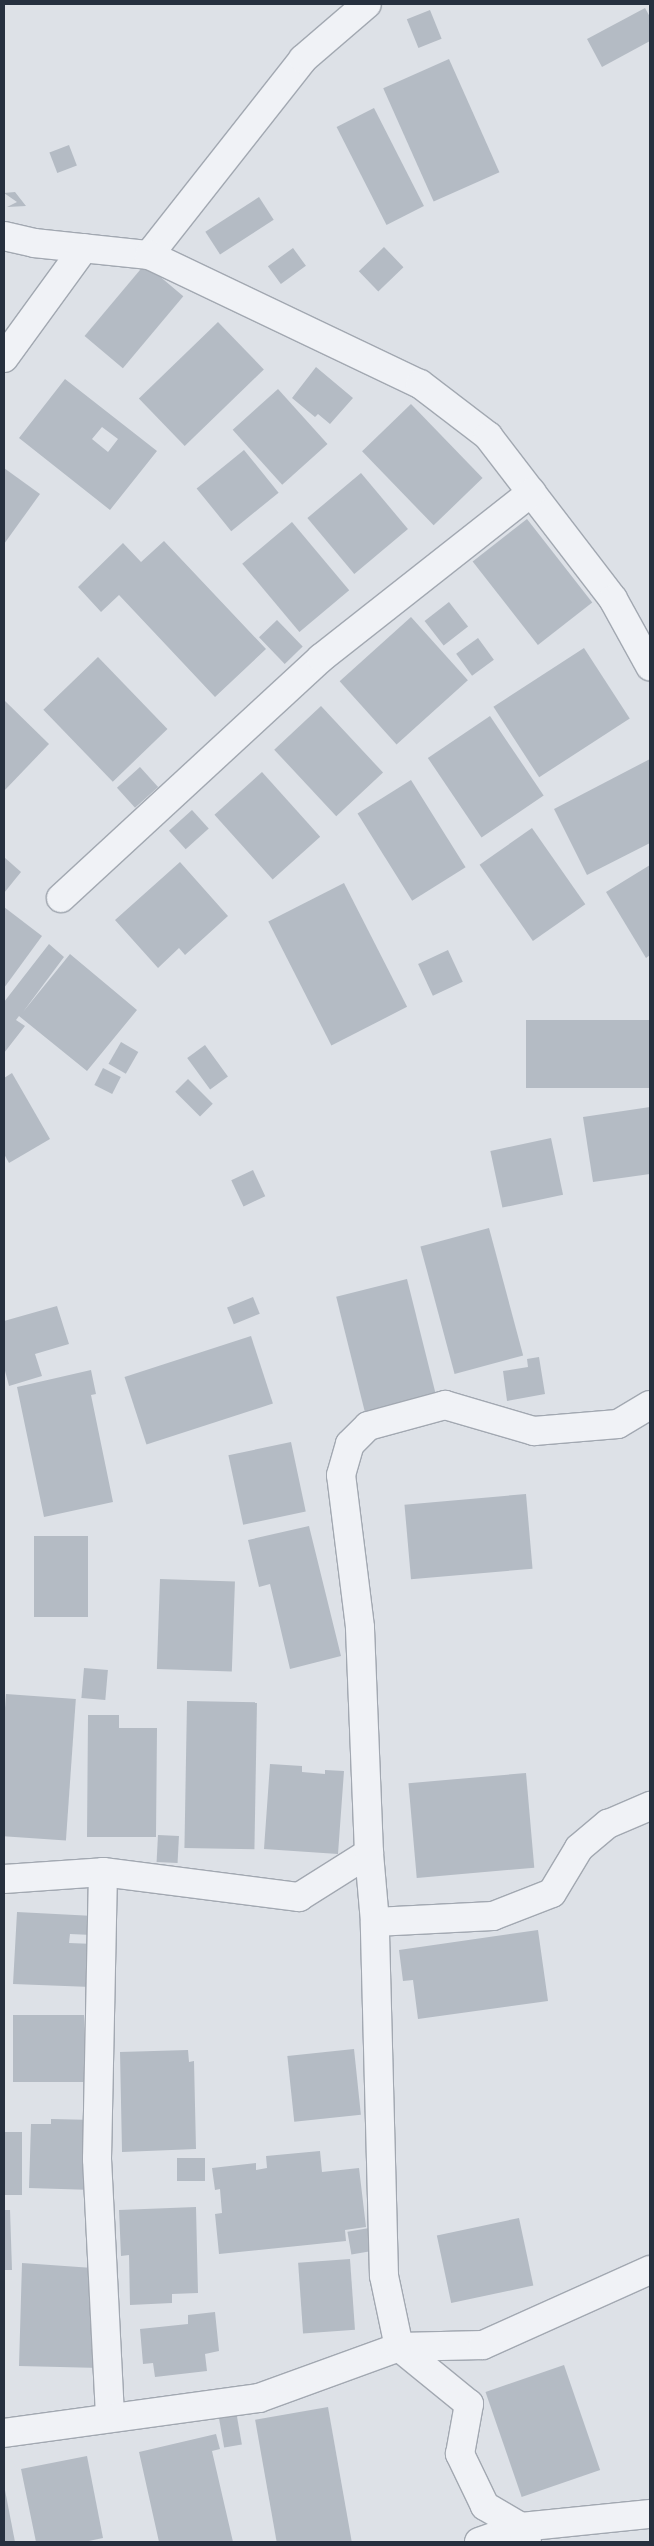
<!DOCTYPE html>
<html>
<head>
<meta charset="utf-8">
<style>
	body { margin:0 }
	#map { position:relative; width:654px; height:2546px; overflow:hidden; background:#dde1e7; font-family:Helvetica,sans-serif }
	div>[style] { position:absolute }
	[style*='--x'] { left:calc(var(--x)*1px); top:calc(var(--y)*1px); width:calc(var(--w)*1px); rotate:calc(var(--a)*1deg) }
	.building>* { inset:0; background:#b4bbc4; transform-origin:0 0 }
	.roads { filter:drop-shadow(1px 0 #a2a8b1) drop-shadow(-1px 0 #a2a8b1) drop-shadow(0 1px #a2a8b1) drop-shadow(0 -1px #a2a8b1) }
	.minor>* { height:28px; margin:-14px; padding:0 14px; transform-origin:14px; border-radius:14px; background:#f0f2f6 }
	span { translate:-50% -50%; white-space:nowrap; text-align:center; line-height:1.15; -webkit-text-stroke:5px #ecf0f5; paint-order:stroke }
	.frame { position:absolute; inset:0; border:5px solid #26303f; pointer-events:none }
</style>
</head>
<body>
<div id="map">
	<div class="building">
		<i style="clip-path:polygon(645px 8px,650px 17px,650px 41px,602px 67px,587px 39px)"></i>
		<i style="left:430px;top:10px;width:31px;height:25px;rotate:68deg"></i>
		<i style="left:449px;top:59px;width:124px;height:72px;rotate:66deg"></i>
		<i style="left:374px;top:108px;width:110px;height:42px;rotate:63deg"></i>
		<i style="left:69px;top:145px;width:22px;height:21px;rotate:69deg"></i>
		<i style="clip-path:polygon(15px 192px,26px 206px,7px 207px,17px 202px,4px 193px)"></i>
		<i style="left:259px;top:197px;width:27px;height:64px;rotate:57deg"></i>
		<i style="left:384px;top:247px;width:28px;height:35px;rotate:46deg"></i>
		<i style="left:293px;top:248px;width:22px;height:31px;rotate:54deg"></i>
		<i style="left:145px;top:264px;width:50px;height:94px;rotate:40deg"></i>
		<i style="left:218px;top:322px;width:66px;height:110px;rotate:46deg"></i>
		<i style="clip-path:polygon(316px 367px,353px 398px,330px 424px,318px 414px,315px 417px,292px 398px)"></i>
		<i style="clip-path:polygon(evenodd,65px 379px,157px 451px,110px 510px,19px 438px,65px 379px,102px 427px,118px 439px,108px 452px,92px 439px,102px 427px)"></i>
		<i style="left:278px;top:389px;width:74px;height:61px;rotate:48deg"></i>
		<i style="left:411px;top:404px;width:103px;height:68px;rotate:46deg"></i>
		<i style="left:244px;top:450px;width:55px;height:61px;rotate:51deg"></i>
		<i style="clip-path:polygon(4px 468px,40px 494px,4px 544px)"></i>
		<i style="left:361px;top:473px;width:73px;height:70px;rotate:50deg"></i>
		<i style="left:527px;top:519px;width:106px;height:69px;rotate:52deg"></i>
		<i style="left:292px;top:522px;width:89px;height:65px;rotate:50deg"></i>
		<i style="clip-path:polygon(164px 541px,266px 649px,215px 697px,119px 595px,101px 612px,78px 587px,123px 543px,141px 562px)"></i>
		<i style="left:449px;top:602px;width:31px;height:31px;rotate:52deg"></i>
		<i style="left:411px;top:617px;width:85px;height:96px;rotate:48deg"></i>
		<i style="left:277px;top:620px;width:37px;height:25px;rotate:46deg"></i>
		<i style="left:478px;top:638px;width:27px;height:27px;rotate:54deg"></i>
		<i style="left:584px;top:648px;width:84px;height:108px;rotate:57deg"></i>
		<i style="left:98px;top:657px;width:100px;height:76px;rotate:46deg"></i>
		<i style="clip-path:polygon(4px 700px,49px 744px,4px 791px)"></i>
		<i style="left:321px;top:706px;width:91px;height:64px;rotate:47deg"></i>
		<i style="left:490px;top:716px;width:96px;height:75px;rotate:56deg"></i>
		<i style="clip-path:polygon(650px 759px,650px 843px,587px 875px,554px 809px)"></i>
		<i style="left:140px;top:767px;width:27px;height:31px;rotate:48deg"></i>
		<i style="left:262px;top:772px;width:87px;height:64px;rotate:48deg"></i>
		<i style="left:411px;top:780px;width:103px;height:63px;rotate:58deg"></i>
		<i style="left:192px;top:810px;width:25px;height:31px;rotate:48deg"></i>
		<i style="left:532px;top:828px;width:93px;height:64px;rotate:55deg"></i>
		<i style="clip-path:polygon(4px 857px,21px 872px,4px 893px)"></i>
		<i style="clip-path:polygon(180px 862px,228px 916px,185px 955px,179px 948px,158px 968px,115px 920px)"></i>
		<i style="clip-path:polygon(650px 865px,650px 955px,646px 958px,606px 892px)"></i>
		<i style="left:344px;top:883px;width:139px;height:85px;rotate:63deg"></i>
		<i style="clip-path:polygon(4px 907px,42px 936px,4px 988px)"></i>
		<i style="clip-path:polygon(49px 944px,64px 957px,23px 1012px,70px 954px,137px 1010px,87px 1071px,19px 1016px,16px 1020px,25px 1026px,4px 1053px,4px 1002px)"></i>
		<i style="left:448px;top:950px;width:35px;height:33px;rotate:65deg"></i>
		<i style="left:650px;top:1020px;width:68px;height:124px;rotate:90deg"></i>
		<i style="left:121px;top:1042px;width:20px;height:25px;rotate:30deg"></i>
		<i style="left:205px;top:1045px;width:39px;height:22px;rotate:54deg"></i>
		<i style="left:103px;top:1068px;width:20px;height:19px;rotate:27deg"></i>
		<i style="clip-path:polygon(12px 1073px,50px 1139px,9px 1163px,4px 1154px,4px 1078px)"></i>
		<i style="left:188px;top:1079px;width:35px;height:18px;rotate:45deg"></i>
		<i style="clip-path:polygon(650px 1107px,650px 1174px,593px 1182px,583px 1117px)"></i>
		<i style="left:551px;top:1138px;width:58px;height:62px;rotate:78deg"></i>
		<i style="left:253px;top:1170px;width:29px;height:24px;rotate:65deg"></i>
		<i style="left:489px;top:1228px;width:132px;height:71px;rotate:75deg"></i>
		<i style="left:407px;top:1279px;width:119px;height:73px;rotate:76deg"></i>
		<i style="left:253px;top:1297px;width:18px;height:28px;rotate:68deg"></i>
		<i style="clip-path:polygon(57px 1306px,69px 1344px,35px 1354px,42px 1376px,9px 1386px,4px 1367px,4px 1321px)"></i>
		<i style="left:251px;top:1336px;width:71px;height:133px;rotate:72deg"></i>
		<i style="clip-path:polygon(539px 1357px,545px 1394px,507px 1401px,503px 1371px,528px 1367px,527px 1359px)"></i>
		<i style="clip-path:polygon(91px 1370px,96px 1394px,91px 1395px,113px 1502px,44px 1517px,17px 1387px)"></i>
		<i style="left:291px;top:1442px;width:71px;height:64px;rotate:78deg"></i>
		<i style="left:526px;top:1494px;width:75px;height:122px;rotate:85deg"></i>
		<i style="clip-path:polygon(309px 1526px,341px 1656px,290px 1669px,270px 1584px,259px 1587px,248px 1540px)"></i>
		<i style="left:34px;top:1536px;width:54px;height:81px"></i>
		<i style="left:160px;top:1579px;width:75px;height:90px;rotate:2deg"></i>
		<i style="left:84px;top:1668px;width:24px;height:30px;rotate:5deg"></i>
		<i style="left:6px;top:1694px;width:70px;height:142px;rotate:4deg"></i>
		<i style="left:187px;top:1701px;width:70px;height:147px;rotate:1deg"></i>
		<i style="clip-path:polygon(88px 1715px,119px 1715px,119px 1728px,157px 1728px,156px 1837px,87px 1837px)"></i>
		<i style="clip-path:polygon(270px 1764px,302px 1766px,302px 1772px,325px 1774px,325px 1770px,344px 1771px,338px 1854px,264px 1849px)"></i>
		<i style="left:526px;top:1773px;width:95px;height:118px;rotate:85deg"></i>
		<i style="left:158px;top:1835px;width:21px;height:27px;rotate:3deg"></i>
		<i style="clip-path:polygon(17px 1912px,94px 1916px,92px 1935px,70px 1934px,69px 1943px,94px 1944px,91px 1987px,13px 1984px)"></i>
		<i style="clip-path:polygon(538px 1930px,548px 2001px,418px 2019px,413px 1980px,403px 1981px,399px 1950px)"></i>
		<i style="left:13px;top:2015px;width:71px;height:67px"></i>
		<i style="left:354px;top:2049px;width:66px;height:67px;rotate:84deg"></i>
		<i style="clip-path:polygon(188px 2050px,189px 2062px,194px 2061px,196px 2149px,122px 2152px,120px 2052px)"></i>
		<i style="clip-path:polygon(51px 2119px,95px 2120px,93px 2190px,29px 2188px,31px 2124px,51px 2124px)"></i>
		<i style="left:4px;top:2132px;width:18px;height:63px"></i>
		<i style="clip-path:polygon(320px 2151px,322px 2172px,359px 2168px,366px 2227px,345px 2230px,346px 2241px,219px 2254px,215px 2214px,222px 2213px,220px 2189px,215px 2190px,212px 2168px,256px 2163px,256px 2170px,267px 2168px,266px 2156px)"></i>
		<i style="left:205px;top:2158px;width:23px;height:28px;rotate:90deg"></i>
		<i style="clip-path:polygon(196px 2207px,198px 2293px,172px 2294px,172px 2303px,130px 2305px,129px 2255px,121px 2256px,119px 2210px)"></i>
		<i style="clip-path:polygon(4px 2210px,10px 2210px,12px 2270px,4px 2270px)"></i>
		<i style="left:519px;top:2218px;width:69px;height:84px;rotate:78deg"></i>
		<i style="left:375px;top:2227px;width:23px;height:28px;rotate:80deg"></i>
		<i style="left:350px;top:2259px;width:71px;height:52px;rotate:86deg"></i>
		<i style="clip-path:polygon(22px 2263px,93px 2268px,91px 2349px,102px 2349px,101px 2368px,19px 2366px)"></i>
		<i style="clip-path:polygon(215px 2312px,219px 2351px,205px 2354px,207px 2371px,155px 2377px,153px 2363px,143px 2364px,140px 2329px,188px 2324px,188px 2315px)"></i>
		<i style="left:564px;top:2365px;width:111px;height:83px;rotate:71deg"></i>
		<i style="left:328px;top:2407px;width:137px;height:74px;rotate:80deg"></i>
		<i style="left:236px;top:2411px;width:34px;height:18px;rotate:80deg"></i>
		<i style="clip-path:polygon(216px 2434px,220px 2449px,212px 2451px,233px 2542px,159px 2542px,139px 2452px)"></i>
		<i style="clip-path:polygon(87px 2456px,103px 2538px,84px 2542px,36px 2542px,21px 2469px)"></i>
		<i style="clip-path:polygon(4px 2490px,5px 2490px,15px 2542px,4px 2542px)"></i>
	</div>
	<div class="roads">
		<div class="minor">
			<i style="--x:4;--y:236;--w:31;--a:13"></i>
			<i style="--x:34;--y:243;--w:116;--a:6"></i>
			<i style="--x:149;--y:255;--w:249;--a:-51.8"></i>
			<i style="--x:303;--y:59;--w:84;--a:-40.7"></i>
			<i style="--x:149;--y:255;--w:300;--a:25.5"></i>
			<i style="--x:420;--y:384;--w:86;--a:37.4"></i>
			<i style="--x:488;--y:436;--w:205;--a:52.5"></i>
			<i style="--x:613;--y:599;--w:77;--a:61.1"></i>
			<i style="--x:4;--y:358;--w:136;--a:-54"></i>
			<i style="--x:61;--y:898;--w:354;--a:-42.7"></i>
			<i style="--x:321;--y:658;--w:268;--a:-38.2"></i>
			<i style="--x:103;--y:1872;--w:287;--a:91.2"></i>
			<i style="--x:97;--y:2159;--w:257;--a:87.1"></i>
			<i style="--x:4;--y:1879;--w:99;--a:-4"></i>
			<i style="--x:103;--y:1872;--w:198;--a:7.3"></i>
			<i style="--x:299;--y:1897;--w:83;--a:-32.2"></i>
			<i style="--x:375;--y:1922;--w:118;--a:-2.9"></i>
			<i style="--x:493;--y:1916;--w:63;--a:-21.3"></i>
			<i style="--x:552;--y:1893;--w:52;--a:-59"></i>
			<i style="--x:579;--y:1848;--w:38;--a:-40"></i>
			<i style="--x:608;--y:1824;--w:46;--a:-23.2"></i>
			<i style="--x:4;--y:2433;--w:257;--a:-7.8"></i>
			<i style="--x:259;--y:2398;--w:149;--a:-20"></i>
			<i style="--x:399;--y:2347;--w:84;--a:-1.4"></i>
			<i style="--x:483;--y:2345;--w:183;--a:-24.2"></i>
			<i style="--x:479;--y:2542;--w:45;--a:-19.7"></i>
			<i style="--x:521;--y:2527;--w:130;--a:-5.8"></i>
			<i style="--x:527;--y:2542;--w:16;--a:-112"></i>
			<i style="--x:521;--y:2527;--w:42;--a:-149.7"></i>
			<i style="--x:485;--y:2506;--w:58;--a:-115.7"></i>
			<i style="--x:460;--y:2454;--w:51;--a:-79.8"></i>
			<i style="--x:469;--y:2404;--w:90;--a:-140.8"></i>
			<i style="--x:399;--y:2347;--w:73;--a:-101.9"></i>
			<i style="--x:384;--y:2276;--w:354;--a:-91.5"></i>
			<i style="--x:375;--y:1922;--w:69;--a:-95"></i>
			<i style="--x:369;--y:1853;--w:226;--a:-92.3"></i>
			<i style="--x:360;--y:1627;--w:153;--a:-97.1"></i>
			<i style="--x:341;--y:1475;--w:32;--a:-74"></i>
			<i style="--x:350;--y:1444;--w:25;--a:-45"></i>
			<i style="--x:368;--y:1426;--w:80;--a:-15.3"></i>
			<i style="--x:445;--y:1405;--w:93;--a:16.3"></i>
			<i style="--x:534;--y:1431;--w:84;--a:-4.8"></i>
			<i style="--x:618;--y:1424;--w:37;--a:-31"></i>
		</div>
	</div>
	<div class="frame"></div>
</div>
</body>
</html>
